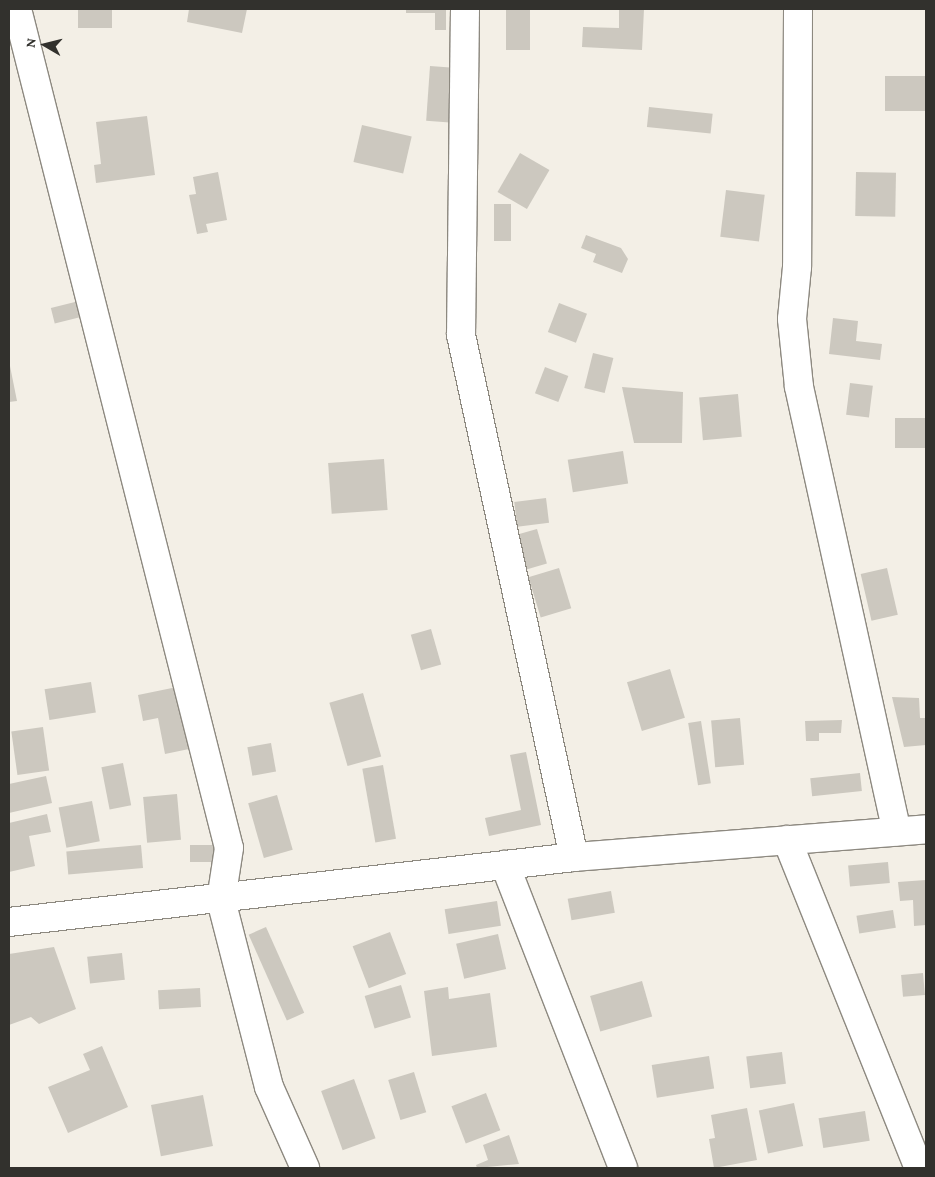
<!DOCTYPE html>
<html>
<head>
<meta charset="utf-8">
<style>
	body { margin:0 }
	#map { position:relative; width:935px; height:1177px; overflow:hidden; background:#f3efe6; font-family:"Crimson Pro",serif }
	div>[style] { position:absolute }
	[style*='--x'] { left:calc(var(--x)*1px); top:calc(var(--y)*1px); width:calc(var(--w)*1px); rotate:calc(var(--a)*1deg) }
	.building>* { inset:0; background:#ccc8bf; transform-origin:0 0 }
	.roads { filter:drop-shadow(1px 0 #8d8980) drop-shadow(-1px 0 #8d8980) drop-shadow(0 1px #8d8980) drop-shadow(0 -1px #8d8980) }
	.minor>* { height:28px; margin:-14px; padding:0 14px; transform-origin:14px; border-radius:14px; background:#fff }
	span { translate:-50% -50%; white-space:nowrap; text-align:center; line-height:1.15; -webkit-text-stroke:4px #fff; paint-order:stroke }
	.frame { position:absolute; inset:0; border:10px solid #32312d; pointer-events:none }
	.north { position:absolute; left:20px; top:20px; width:50px; height:50px; -webkit-text-stroke:4px #fff; paint-order:stroke; rotate:278deg; font-size:14px; font-weight:700; line-height:20px; text-align:center; color:#32312d }
	.north::after { content:''; display:block; margin:auto; width:18px; height:22px; background:#32312d; clip-path:polygon(50% 0,100% 100%,50% 72%,0 100%) }
</style>
</head>
<body>
<div id="map">
	<div class="building">
		<i style="left:78px;top:9px;width:34px;height:19px"></i>
		<i style="clip-path:polygon(189px 9px,247px 9px,242px 33px,187px 22px)"></i>
		<i style="clip-path:polygon(406px 9px,446px 9px,446px 30px,435px 30px,435px 13px,406px 13px)"></i>
		<i style="left:506px;top:9px;width:24px;height:41px"></i>
		<i style="clip-path:polygon(619px 9px,644px 9px,642px 50px,582px 47px,583px 27px,619px 28px)"></i>
		<i style="left:430px;top:66px;width:27px;height:55px;rotate:4deg"></i>
		<i style="left:885px;top:76px;width:41px;height:35px"></i>
		<i style="left:649px;top:107px;width:64px;height:20px;rotate:6deg"></i>
		<i style="clip-path:polygon(147px 116px,155px 175px,96px 183px,94px 165px,101px 164px,96px 122px)"></i>
		<i style="left:362px;top:125px;width:51px;height:38px;rotate:13deg"></i>
		<i style="left:520px;top:153px;width:34px;height:45px;rotate:30deg"></i>
		<i style="clip-path:polygon(218px 172px,227px 220px,206px 224px,208px 232px,197px 234px,189px 195px,196px 194px,193px 177px)"></i>
		<i style="left:856px;top:172px;width:40px;height:44px;rotate:1deg"></i>
		<i style="left:726px;top:190px;width:39px;height:47px;rotate:7deg"></i>
		<i style="left:494px;top:204px;width:17px;height:37px"></i>
		<i style="clip-path:polygon(586px 235px,621px 248px,628px 259px,622px 273px,593px 262px,596px 254px,581px 248px)"></i>
		<i style="left:79px;top:301px;width:16px;height:29px;rotate:76deg"></i>
		<i style="left:559px;top:303px;width:30px;height:31px;rotate:21deg"></i>
		<i style="clip-path:polygon(833px 318px,858px 321px,856px 341px,882px 344px,880px 360px,829px 354px)"></i>
		<i style="left:593px;top:353px;width:21px;height:36px;rotate:14deg"></i>
		<i style="clip-path:polygon(10px 366px,17px 401px,9px 402px,9px 367px)"></i>
		<i style="left:545px;top:367px;width:25px;height:28px;rotate:21deg"></i>
		<i style="left:850px;top:383px;width:23px;height:32px;rotate:7deg"></i>
		<i style="clip-path:polygon(622px 387px,683px 392px,682px 443px,634px 443px)"></i>
		<i style="left:738px;top:394px;width:43px;height:39px;rotate:85deg"></i>
		<i style="left:926px;top:418px;width:30px;height:31px;rotate:90deg"></i>
		<i style="left:623px;top:451px;width:33px;height:56px;rotate:81deg"></i>
		<i style="left:384px;top:459px;width:51px;height:56px;rotate:86deg"></i>
		<i style="left:546px;top:498px;width:25px;height:32px;rotate:83deg"></i>
		<i style="left:537px;top:529px;width:36px;height:24px;rotate:74deg"></i>
		<i style="left:559px;top:568px;width:42px;height:32px;rotate:73deg"></i>
		<i style="left:887px;top:568px;width:48px;height:27px;rotate:77deg"></i>
		<i style="left:431px;top:629px;width:37px;height:21px;rotate:74deg"></i>
		<i style="left:670px;top:669px;width:51px;height:45px;rotate:73deg"></i>
		<i style="left:91px;top:682px;width:31px;height:47px;rotate:81deg"></i>
		<i style="clip-path:polygon(177px 687px,189px 749px,165px 754px,158px 718px,143px 721px,138px 695px)"></i>
		<i style="left:363px;top:693px;width:66px;height:35px;rotate:74deg"></i>
		<i style="clip-path:polygon(892px 697px,919px 698px,920px 718px,926px 718px,926px 745px,904px 747px)"></i>
		<i style="left:740px;top:718px;width:47px;height:29px;rotate:85deg"></i>
		<i style="clip-path:polygon(842px 720px,841px 733px,819px 733px,819px 741px,806px 741px,805px 721px)"></i>
		<i style="left:701px;top:721px;width:63px;height:13px;rotate:81deg"></i>
		<i style="left:43px;top:727px;width:44px;height:32px;rotate:82deg"></i>
		<i style="left:271px;top:743px;width:29px;height:24px;rotate:80deg"></i>
		<i style="clip-path:polygon(526px 752px,541px 825px,489px 836px,485px 818px,521px 810px,510px 755px)"></i>
		<i style="left:123px;top:763px;width:43px;height:22px;rotate:79deg"></i>
		<i style="left:383px;top:765px;width:75px;height:21px;rotate:80deg"></i>
		<i style="left:860px;top:773px;width:18px;height:50px;rotate:84deg"></i>
		<i style="clip-path:polygon(46px 776px,52px 803px,9px 813px,9px 784px)"></i>
		<i style="left:177px;top:794px;width:46px;height:34px;rotate:85deg"></i>
		<i style="left:277px;top:795px;width:57px;height:30px;rotate:74deg"></i>
		<i style="left:92px;top:801px;width:41px;height:34px;rotate:79deg"></i>
		<i style="clip-path:polygon(47px 814px,51px 832px,29px 836px,35px 866px,9px 872px,9px 823px)"></i>
		<i style="left:141px;top:845px;width:23px;height:75px;rotate:85deg"></i>
		<i style="left:220px;top:845px;width:17px;height:30px;rotate:90deg"></i>
		<i style="left:888px;top:862px;width:21px;height:40px;rotate:85deg"></i>
		<i style="clip-path:polygon(926px 880px,926px 925px,914px 926px,913px 900px,900px 901px,898px 882px)"></i>
		<i style="left:611px;top:891px;width:22px;height:44px;rotate:80deg"></i>
		<i style="left:497px;top:901px;width:25px;height:53px;rotate:81deg"></i>
		<i style="left:893px;top:910px;width:18px;height:37px;rotate:81deg"></i>
		<i style="left:266px;top:927px;width:94px;height:19px;rotate:66deg"></i>
		<i style="left:390px;top:932px;width:45px;height:40px;rotate:69deg"></i>
		<i style="left:498px;top:934px;width:36px;height:43px;rotate:77deg"></i>
		<i style="clip-path:polygon(54px 947px,76px 1009px,39px 1024px,31px 1017px,9px 1025px,9px 954px)"></i>
		<i style="left:122px;top:953px;width:27px;height:35px;rotate:84deg"></i>
		<i style="left:923px;top:973px;width:22px;height:22px;rotate:85deg"></i>
		<i style="left:642px;top:981px;width:37px;height:54px;rotate:74deg"></i>
		<i style="left:401px;top:985px;width:34px;height:38px;rotate:73deg"></i>
		<i style="clip-path:polygon(448px 987px,449px 999px,490px 993px,497px 1047px,432px 1056px,424px 991px)"></i>
		<i style="left:200px;top:988px;width:19px;height:42px;rotate:87deg"></i>
		<i style="clip-path:polygon(102px 1046px,128px 1107px,68px 1133px,48px 1087px,90px 1070px,83px 1054px)"></i>
		<i style="left:782px;top:1052px;width:32px;height:36px;rotate:83deg"></i>
		<i style="left:709px;top:1056px;width:33px;height:58px;rotate:81deg"></i>
		<i style="left:414px;top:1072px;width:42px;height:27px;rotate:73deg"></i>
		<i style="left:354px;top:1079px;width:63px;height:35px;rotate:70deg"></i>
		<i style="left:486px;top:1093px;width:40px;height:37px;rotate:69deg"></i>
		<i style="left:203px;top:1095px;width:52px;height:53px;rotate:79deg"></i>
		<i style="left:794px;top:1103px;width:44px;height:36px;rotate:78deg"></i>
		<i style="clip-path:polygon(747px 1108px,757px 1160px,714px 1168px,709px 1139px,715px 1138px,711px 1115px)"></i>
		<i style="left:865px;top:1111px;width:30px;height:47px;rotate:81deg"></i>
		<i style="clip-path:polygon(509px 1135px,519px 1164px,477px 1168px,476px 1165px,488px 1160px,483px 1145px)"></i>
	</div>
	<div class="roads">
		<div class="minor">
			<i style="--x:17;--y:9;--w:865;--a:75.82"></i>
			<i style="--x:229;--y:848;--w:53;--a:98.7"></i>
			<i style="--x:221;--y:900;--w:193;--a:75.6"></i>
			<i style="--x:269;--y:1087;--w:89;--a:66"></i>
			<i style="--x:465;--y:9;--w:326;--a:90.7"></i>
			<i style="--x:461;--y:335;--w:534;--a:77.79"></i>
			<i style="--x:798;--y:9;--w:258;--a:90.2"></i>
			<i style="--x:797;--y:267;--w:52;--a:95.5"></i>
			<i style="--x:792;--y:319;--w:68;--a:84.1"></i>
			<i style="--x:799;--y:387;--w:455;--a:77.6"></i>
			<i style="--x:787;--y:840;--w:354;--a:68.1"></i>
			<i style="--x:505;--y:865;--w:325;--a:68.7"></i>
			<i style="--x:9;--y:922;--w:569;--a:-6.56"></i>
			<i style="--x:574;--y:857;--w:353;--a:-4.5"></i>
		</div>
	</div>
	<div class="frame"></div>
	<div class="north">N</div>
</div>
</body>
</html>
